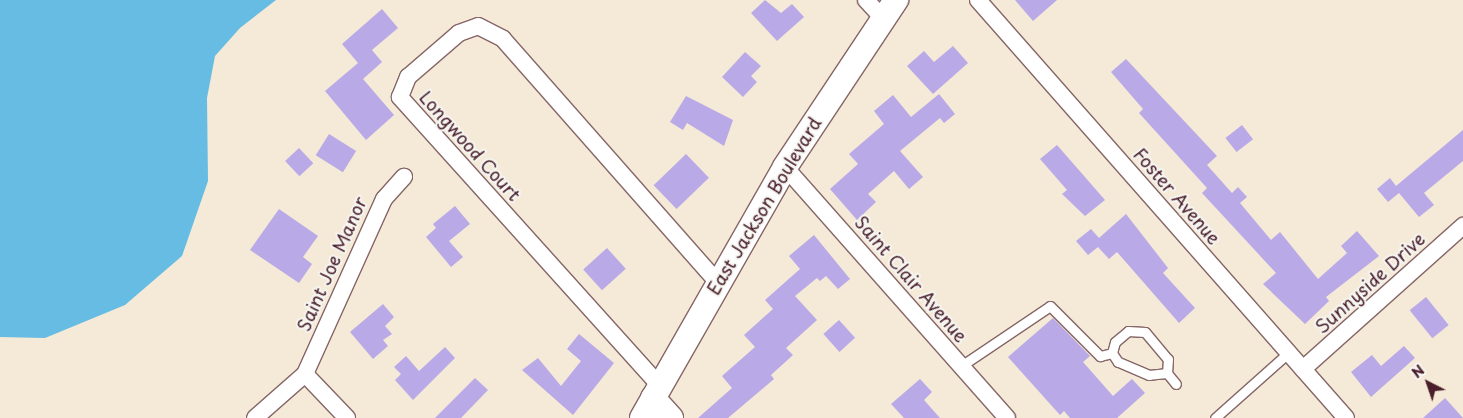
<!DOCTYPE html>
<html>
<head>
<meta charset="utf-8">
<style>
	body { margin:0 }
	#map { position:relative; width:1463px; height:418px; overflow:hidden; background:#f5e9d7; font-family:"Playpen Sans",sans-serif }
	div>[style] { position:absolute }
	[style*='--x'] { left:calc(var(--x)*1px); top:calc(var(--y)*1px); width:calc(var(--w)*1px); rotate:calc(var(--a)*1deg) }
	.water>* { inset:0; background:#66bce3 }
	.building>* { inset:0; background:#b9aae7; transform-origin:0 0 }
	.roads { filter:drop-shadow(1px 0 #866667) drop-shadow(-1px 0 #866667) drop-shadow(0 1px #866667) drop-shadow(0 -1px #866667) }
	.lane>* { height:9px; margin:-4.5px; padding:0 4.5px; transform-origin:4.5px; border-radius:4.5px; background:#fff }
	.street>* { height:16px; margin:-8px; padding:0 8px; transform-origin:8px; border-radius:8px; background:#fff }
	.secondary>* { height:24px; margin:-12px; padding:0 12px; transform-origin:12px; border-radius:12px; background:#fff }
	span { translate:-50% -50%; white-space:nowrap; text-align:center; line-height:1.15; -webkit-text-stroke:4px #f6f6f2; paint-order:stroke }
	.street-label { font-size:18px; color:#4a1f2b }
	.north { position:absolute; left:1403px; top:358px; width:50px; height:50px; -webkit-text-stroke:4px #f6f6f2; paint-order:stroke; rotate:319deg; font-size:14px; font-weight:700; line-height:20px; text-align:center; color:#4a1f2b }
	.north::after { content:''; display:block; margin:auto; width:18px; height:22px; background:#4a1f2b; clip-path:polygon(50% 0,100% 100%,50% 72%,0 100%) }
</style>
</head>
<body>
<div id="map">
	<div class="water">
		<i style="clip-path:polygon(0 0,276px 0,240px 28px,215px 56px,207px 98px,208px 181px,182px 256px,125px 305px,45px 338px,0 337px)"></i>
	</div>
	<div class="building">
		<i style="clip-path:polygon(765px 0,781px 13px,792px 4px,804px 17px,777px 41px,751px 13px)"></i>
		<i style="clip-path:polygon(1015px 0,1057px 0,1033px 21px)"></i>
		<i style="clip-path:polygon(382px 9px,398px 28px,372px 50px,382px 62px,363px 79px,394px 115px,366px 140px,325px 91px,358px 63px,342px 44px)"></i>
		<i style="clip-path:polygon(953px 46px,968px 63px,933px 94px,907px 66px,924px 51px,934px 62px)"></i>
		<i style="clip-path:polygon(745px 52px,761px 66px,751px 76px,757px 82px,743px 97px,722px 77px)"></i>
		<i style="clip-path:polygon(1126px 59px,1217px 156px,1207px 165px,1232px 193px,1238px 187px,1247px 197px,1240px 203px,1271px 240px,1280px 232px,1318px 279px,1347px 253px,1341px 246px,1357px 231px,1379px 256px,1326px 297px,1329px 301px,1305px 324px,1263px 284px,1276px 273px,1202px 193px,1207px 188px,1139px 113px,1143px 109px,1111px 72px)"></i>
		<i style="clip-path:polygon(939px 94px,955px 114px,944px 123px,940px 118px,900px 151px,923px 177px,909px 189px,894px 171px,868px 194px,876px 202px,857px 220px,830px 189px,858px 164px,849px 154px,884px 124px,874px 111px,893px 95px,911px 117px)"></i>
		<i style="clip-path:polygon(686px 96px,733px 120px,724px 146px,687px 123px,683px 130px,670px 122px)"></i>
		<i style="left:1242px;top:125px;width:18px;height:21px;rotate:52deg"></i>
		<i style="clip-path:polygon(1463px 130px,1463px 161px,1424px 193px,1434px 205px,1419px 217px,1399px 193px,1388px 202px,1377px 189px,1390px 178px,1396px 186px)"></i>
		<i style="left:329px;top:134px;width:32px;height:25px;rotate:32deg"></i>
		<i style="clip-path:polygon(1057px 145px,1105px 200px,1085px 216px,1062px 194px,1067px 190px,1040px 159px)"></i>
		<i style="left:299px;top:148px;width:21px;height:19px;rotate:47deg"></i>
		<i style="left:686px;top:154px;width:33px;height:45px;rotate:46deg"></i>
		<i style="clip-path:polygon(455px 206px,470px 224px,449px 241px,463px 257px,451px 267px,426px 237px,436px 228px,433px 224px)"></i>
		<i style="clip-path:polygon(279px 209px,318px 236px,303px 257px,312px 264px,299px 283px,250px 250px)"></i>
		<i style="clip-path:polygon(1126px 214px,1168px 268px,1163px 273px,1195px 308px,1179px 323px,1117px 252px,1109px 259px,1098px 247px,1088px 255px,1076px 241px,1091px 229px,1099px 238px)"></i>
		<i style="clip-path:polygon(814px 235px,850px 279px,838px 289px,826px 276px,820px 281px,817px 278px,795px 296px,817px 320px,786px 348px,793px 355px,771px 375px,774px 379px,728px 418px,698px 418px,732px 388px,722px 376px,755px 347px,744px 335px,773px 309px,765px 300px,800px 269px,789px 256px)"></i>
		<i style="left:607px;top:248px;width:28px;height:32px;rotate:48deg"></i>
		<i style="left:1426px;top:297px;width:36px;height:21px;rotate:51deg"></i>
		<i style="clip-path:polygon(383px 304px,394px 317px,385px 326px,392px 334px,383px 340px,388px 346px,373px 359px,350px 332px)"></i>
		<i style="clip-path:polygon(1053px 318px,1090px 356px,1083px 362px,1113px 396px,1132px 379px,1145px 393px,1117px 418px,1070px 418px,1064px 411px,1060px 415px,1008px 357px)"></i>
		<i style="left:839px;top:320px;width:24px;height:21px;rotate:48deg"></i>
		<i style="clip-path:polygon(579px 334px,614px 363px,573px 415px,522px 370px,538px 358px,561px 386px,581px 361px,567px 349px)"></i>
		<i style="clip-path:polygon(1404px 346px,1415px 358px,1371px 397px,1351px 372px,1372px 355px,1381px 366px)"></i>
		<i style="clip-path:polygon(445px 347px,455px 358px,413px 400px,395px 380px,401px 374px,394px 367px,406px 356px,419px 371px)"></i>
		<i style="clip-path:polygon(475px 378px,488px 390px,461px 418px,435px 418px)"></i>
		<i style="clip-path:polygon(920px 379px,932px 392px,924px 400px,940px 418px,904px 418px,891px 404px)"></i>
		<i style="clip-path:polygon(1445px 398px,1463px 418px,1423px 418px)"></i>
	</div>
	<div class="roads">
		<div class="lane">
			<i style="--x:961;--y:366;--w:107;--a:-34"></i>
			<i style="--x:1050;--y:306;--w:71;--a:45"></i>
			<i style="--x:1100;--y:356;--w:12;--a:-14"></i>
			<i style="--x:1167;--y:373;--w:18;--a:174"></i>
			<i style="--x:1149;--y:375;--w:34;--a:-157"></i>
			<i style="--x:1118;--y:362;--w:11;--a:-124"></i>
			<i style="--x:1112;--y:353;--w:11;--a:-75"></i>
			<i style="--x:1115;--y:342;--w:17;--a:-40"></i>
			<i style="--x:1128;--y:331;--w:17;--a:3"></i>
			<i style="--x:1145;--y:332;--w:35;--a:50"></i>
			<i style="--x:1168;--y:359;--w:14;--a:94"></i>
			<i style="--x:1167;--y:373;--w:14;--a:51"></i>
			<i style="--x:1215;--y:418;--w:98;--a:-41.7"></i>
		</div>
		<div class="street">
			<i style="--x:866;--y:0;--w:23;--a:47"></i>
			<i style="--x:978;--y:0;--w:557;--a:48.64"></i>
			<i style="--x:785;--y:167;--w:335;--a:48.5"></i>
			<i style="--x:1303;--y:369;--w:215;--a:-41.8"></i>
			<i style="--x:305;--y:374;--w:192;--a:-65.7"></i>
			<i style="--x:384;--y:199;--w:30;--a:-48"></i>
			<i style="--x:660;--y:386;--w:389;--a:-132"></i>
			<i style="--x:400;--y:97;--w:22;--a:-68"></i>
			<i style="--x:408;--y:77;--w:67;--a:-40.8"></i>
			<i style="--x:459;--y:33;--w:20;--a:-20"></i>
			<i style="--x:478;--y:26;--w:28;--a:27"></i>
			<i style="--x:503;--y:39;--w:324;--a:48.6"></i>
			<i style="--x:255;--y:418;--w:67;--a:-41.3"></i>
			<i style="--x:305;--y:374;--w:61;--a:46.3"></i>
		</div>
		<div class="secondary">
			<i style="--x:653;--y:398;--w:27;--a:48"></i>
			<i style="--x:642;--y:418;--w:289;--a:-60.3"></i>
			<i style="--x:785;--y:167;--w:201;--a:-56.4"></i>
		</div>
	</div>
	<div class="street-label">
		<span style="left:470px;top:146px;rotate:48deg">Longwood Court</span>
		<span style="left:1177px;top:196px;rotate:49deg">Foster Avenue</span>
		<span style="left:764px;top:206px;rotate:-59deg">East Jackson Boulevard</span>
		<span style="left:332px;top:264px;rotate:-66deg">Saint Joe Manor</span>
		<span style="left:911px;top:279px;rotate:49deg">Saint Clair Avenue</span>
		<span style="left:1370px;top:283px;rotate:-42deg">Sunnyside Drive</span>
	</div>
	<div class="north">N</div>
</div>
</body>
</html>
